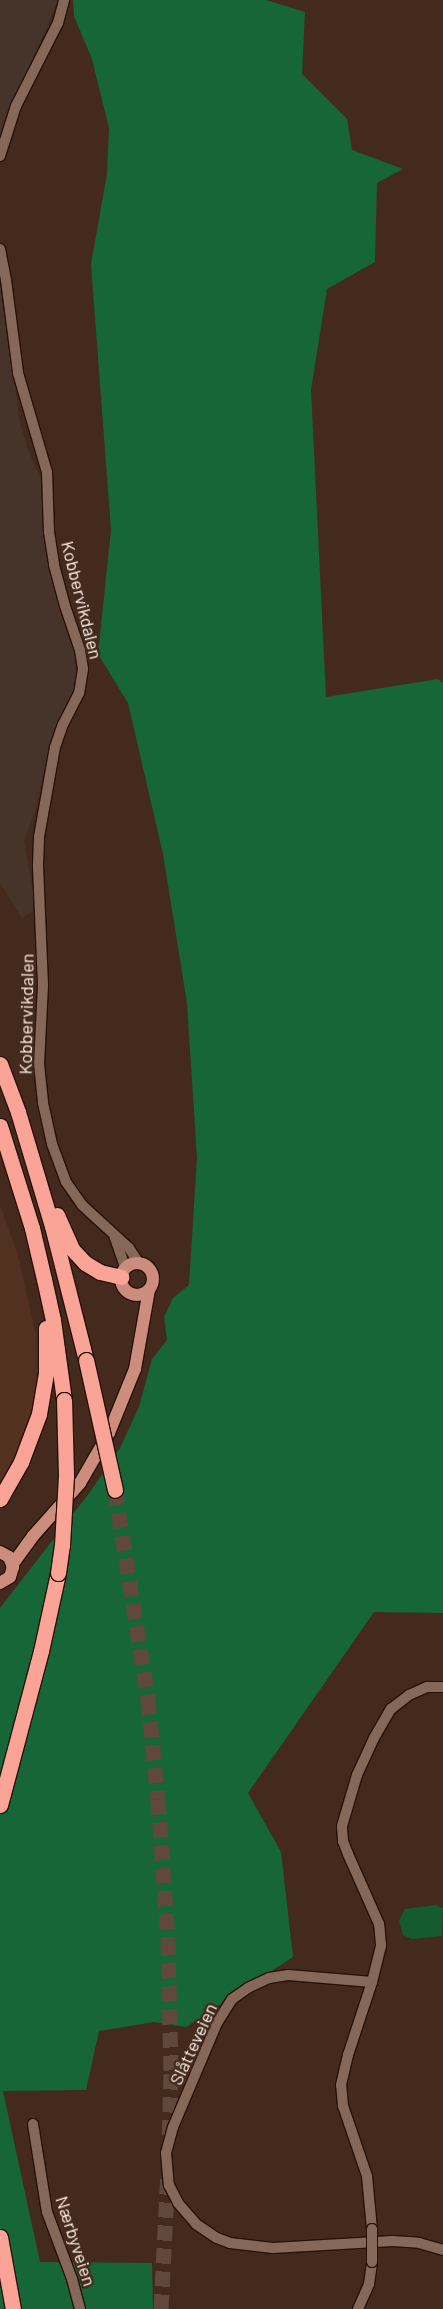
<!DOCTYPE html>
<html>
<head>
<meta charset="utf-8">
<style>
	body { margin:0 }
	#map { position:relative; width:443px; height:2309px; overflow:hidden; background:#442a1d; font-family:Barlow,sans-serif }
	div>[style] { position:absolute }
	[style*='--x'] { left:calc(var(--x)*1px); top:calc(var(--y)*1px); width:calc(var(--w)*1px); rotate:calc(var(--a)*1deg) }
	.commercial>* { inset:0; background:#46342b }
	.built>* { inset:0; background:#523121 }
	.green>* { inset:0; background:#145b32 }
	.forest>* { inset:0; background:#166638 }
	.motorway-tunnel>* { height:15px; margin-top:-7.5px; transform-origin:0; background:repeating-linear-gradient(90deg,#60483c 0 15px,transparent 0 23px) }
	.roads { filter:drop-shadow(1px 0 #291106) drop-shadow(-1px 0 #291106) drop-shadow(0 1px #291106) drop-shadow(0 -1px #291106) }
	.minor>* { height:10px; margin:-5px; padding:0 5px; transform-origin:5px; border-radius:5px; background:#866859 }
	.primary>* { height:12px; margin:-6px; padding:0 6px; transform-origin:6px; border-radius:6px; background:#cc8c7e }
	.primary>.ring { margin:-6px; padding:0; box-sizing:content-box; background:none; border:12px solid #cc8c7e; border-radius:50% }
	.motorway>* { height:15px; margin:-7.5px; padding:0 7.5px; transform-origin:7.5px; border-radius:7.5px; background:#faa497 }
	.bridges { filter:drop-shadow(1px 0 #291106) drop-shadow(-1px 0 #291106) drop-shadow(0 1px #291106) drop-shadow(0 -1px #291106) }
	.minor-bridge>* { height:10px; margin:-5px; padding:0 5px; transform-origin:5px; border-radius:5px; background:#866859 }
	.motorway-bridge>* { height:15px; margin:-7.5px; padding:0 7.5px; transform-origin:7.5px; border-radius:7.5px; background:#faa497 }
	span { translate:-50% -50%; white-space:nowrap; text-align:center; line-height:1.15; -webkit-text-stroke:5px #442a1d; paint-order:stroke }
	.street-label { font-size:18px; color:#fef0e9 }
</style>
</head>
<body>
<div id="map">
	<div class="commercial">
		<i style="clip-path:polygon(0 0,58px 0,0 137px)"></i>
		<i style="clip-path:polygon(0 280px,7px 314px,19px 419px,28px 450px,41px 478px,44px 525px,74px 643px,76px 673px,76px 691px,52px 738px,35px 810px,24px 841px,36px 909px,22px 918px,0 883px)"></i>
	</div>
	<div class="built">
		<i style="clip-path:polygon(0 1205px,17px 1252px,36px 1335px,37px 1383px,27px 1430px,0 1486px)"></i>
	</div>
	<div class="green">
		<i style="clip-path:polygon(435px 1905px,443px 1908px,442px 1936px,412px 1939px,403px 1935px,399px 1921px,405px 1909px)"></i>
	</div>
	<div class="forest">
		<i style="clip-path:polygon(73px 0,266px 0,305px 12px,302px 74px,347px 119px,352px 150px,403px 169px,377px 183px,375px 262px,327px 289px,311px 390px,326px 697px,438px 679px,443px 683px,443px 1613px,374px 1612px,248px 1793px,281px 1852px,293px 1957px,186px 2027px,154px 2022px,99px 2031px,86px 2090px,3px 2091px,40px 2262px,152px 2263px,153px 2309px,0 2309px,0 1608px,90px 1492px,120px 1448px,139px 1407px,152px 1359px,167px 1340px,164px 1317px,173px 1298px,189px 1285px,197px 1158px,187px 1003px,163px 854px,128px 703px,98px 654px,111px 530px,91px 264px,107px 174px,109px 128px,92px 59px,74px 16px)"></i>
	</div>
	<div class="motorway-tunnel">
		<i style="--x:115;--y:1490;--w:212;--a:81"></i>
		<i style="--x:148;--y:1699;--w:100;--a:84.3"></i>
		<i style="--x:158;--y:1799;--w:141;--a:85.9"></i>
		<i style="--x:168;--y:1940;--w:134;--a:88.7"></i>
		<i style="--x:171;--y:2074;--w:69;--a:91.7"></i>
		<i style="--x:161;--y:2309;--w:136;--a:-87.1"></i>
	</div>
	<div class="roads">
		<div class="minor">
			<i style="--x:0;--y:156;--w:52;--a:-72.3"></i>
			<i style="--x:16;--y:106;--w:93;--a:-63.2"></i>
			<i style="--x:58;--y:23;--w:24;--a:-75"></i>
			<i style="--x:0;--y:249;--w:32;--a:79"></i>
			<i style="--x:6;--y:280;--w:94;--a:82.6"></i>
			<i style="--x:18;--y:373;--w:103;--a:73.7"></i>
			<i style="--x:47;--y:472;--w:60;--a:88.1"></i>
			<i style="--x:49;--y:532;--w:33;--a:81"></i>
			<i style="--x:54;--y:565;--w:42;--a:75"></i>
			<i style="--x:65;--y:606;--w:46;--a:71.2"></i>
			<i style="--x:80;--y:650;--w:19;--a:81"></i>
			<i style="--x:83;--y:669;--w:24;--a:99"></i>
			<i style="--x:79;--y:693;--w:35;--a:117"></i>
			<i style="--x:63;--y:724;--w:24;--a:109"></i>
			<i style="--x:55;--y:747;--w:91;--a:100.1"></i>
			<i style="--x:39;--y:837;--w:29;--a:92"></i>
			<i style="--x:38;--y:866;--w:119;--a:87.6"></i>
			<i style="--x:43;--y:985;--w:79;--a:92.9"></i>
			<i style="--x:39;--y:1064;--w:39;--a:84"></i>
			<i style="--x:43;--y:1103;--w:42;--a:77.6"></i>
			<i style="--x:52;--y:1144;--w:40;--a:69.8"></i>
			<i style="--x:66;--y:1182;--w:28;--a:55"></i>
			<i style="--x:82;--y:1205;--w:64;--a:42.5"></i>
			<i style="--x:129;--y:1248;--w:17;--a:57"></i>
			<i style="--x:114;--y:1235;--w:34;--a:71"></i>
			<i style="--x:372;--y:1982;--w:84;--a:-175.2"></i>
			<i style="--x:288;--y:1975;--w:19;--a:171"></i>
			<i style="--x:269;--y:1978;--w:23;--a:155"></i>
			<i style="--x:248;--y:1988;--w:19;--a:145"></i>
			<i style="--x:232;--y:1999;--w:28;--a:122"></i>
			<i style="--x:217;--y:2023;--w:113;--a:112.9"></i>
			<i style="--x:173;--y:2127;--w:27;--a:105"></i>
			<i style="--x:166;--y:2153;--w:32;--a:85"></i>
			<i style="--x:169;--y:2185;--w:20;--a:63"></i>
			<i style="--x:178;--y:2203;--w:28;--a:49"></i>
			<i style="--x:196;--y:2224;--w:25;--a:34"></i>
			<i style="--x:217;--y:2238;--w:14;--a:21"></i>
			<i style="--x:230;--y:2243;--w:43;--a:6.6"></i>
			<i style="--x:273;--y:2248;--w:120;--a:-3.3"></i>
			<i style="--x:393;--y:2241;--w:26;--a:4"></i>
			<i style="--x:419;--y:2243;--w:25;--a:16"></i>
			<i style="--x:33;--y:2124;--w:89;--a:81"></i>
			<i style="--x:47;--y:2212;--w:72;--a:69.5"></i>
			<i style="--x:72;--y:2279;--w:31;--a:75"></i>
			<i style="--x:372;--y:2229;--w:53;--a:-95.4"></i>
			<i style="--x:367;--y:2176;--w:74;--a:-108.9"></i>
			<i style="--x:343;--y:2106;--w:21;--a:-95"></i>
			<i style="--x:341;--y:2085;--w:31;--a:-77"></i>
			<i style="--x:348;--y:2055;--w:77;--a:-71.8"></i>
			<i style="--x:372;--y:1982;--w:38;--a:-76"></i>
			<i style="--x:381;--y:1945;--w:21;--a:-95"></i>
			<i style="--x:379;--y:1924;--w:77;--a:-113.9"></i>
			<i style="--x:348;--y:1854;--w:14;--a:-111"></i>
			<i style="--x:343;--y:1841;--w:15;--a:-94"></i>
			<i style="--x:342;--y:1826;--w:53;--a:-73.6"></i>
			<i style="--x:357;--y:1775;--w:41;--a:-65.3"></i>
			<i style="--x:374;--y:1738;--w:34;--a:-60"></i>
			<i style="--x:391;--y:1709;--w:23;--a:-38"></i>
			<i style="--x:409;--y:1695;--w:20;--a:-24"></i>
			<i style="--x:427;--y:1687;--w:16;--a:0"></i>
			<i style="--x:358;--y:2309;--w:27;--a:-66"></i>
			<i style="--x:369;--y:2284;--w:22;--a:-82"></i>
		</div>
		<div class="primary">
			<i class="ring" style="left:121px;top:1263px;width:20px;height:20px"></i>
			<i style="--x:0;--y:1552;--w:10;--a:29"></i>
			<i style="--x:9;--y:1557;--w:11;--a:68"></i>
			<i style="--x:13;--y:1567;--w:10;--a:107"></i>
			<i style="--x:10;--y:1577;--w:12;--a:149"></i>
			<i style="--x:12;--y:1565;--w:36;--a:-54"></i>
			<i style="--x:33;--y:1536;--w:71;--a:-48.4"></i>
			<i style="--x:80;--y:1483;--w:58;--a:-59.9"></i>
			<i style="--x:109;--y:1433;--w:69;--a:-67.9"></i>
			<i style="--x:135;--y:1369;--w:80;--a:-80"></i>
		</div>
		<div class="motorway">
			<i style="--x:0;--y:1064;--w:51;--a:69.4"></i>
			<i style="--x:18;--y:1112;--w:119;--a:73.4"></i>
			<i style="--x:52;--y:1226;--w:138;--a:75.8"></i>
			<i style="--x:0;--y:1126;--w:107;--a:72.6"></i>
			<i style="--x:32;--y:1228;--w:52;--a:76.8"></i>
			<i style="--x:44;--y:1279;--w:42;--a:77.6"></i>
			<i style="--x:53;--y:1320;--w:81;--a:82.2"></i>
			<i style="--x:57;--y:1215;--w:37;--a:66"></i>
			<i style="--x:72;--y:1249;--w:19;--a:47"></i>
			<i style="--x:85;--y:1263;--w:17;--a:31"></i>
			<i style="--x:100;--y:1272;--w:22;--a:13"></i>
			<i style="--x:0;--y:1499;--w:43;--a:-60.4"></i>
			<i style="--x:21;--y:1462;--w:51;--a:-69.4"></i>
			<i style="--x:39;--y:1414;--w:42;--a:-80.3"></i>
			<i style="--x:46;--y:1373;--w:45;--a:-90"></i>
			<i style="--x:0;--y:1805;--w:159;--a:-75.1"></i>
			<i style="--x:41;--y:1651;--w:80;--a:-77.7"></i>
			<i style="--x:0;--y:2237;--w:73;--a:79.8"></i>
		</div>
	</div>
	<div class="bridges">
		<div class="minor-bridge">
			<i style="--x:372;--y:2229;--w:33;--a:90"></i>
		</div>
		<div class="motorway-bridge">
			<i style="--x:86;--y:1360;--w:133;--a:77.4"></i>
			<i style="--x:58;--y:1573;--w:28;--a:-82"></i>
			<i style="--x:62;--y:1545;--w:70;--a:-86.7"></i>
			<i style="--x:66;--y:1475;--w:75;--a:-91.5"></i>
		</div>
	</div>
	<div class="street-label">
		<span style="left:82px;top:600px;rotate:76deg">Kobbervikdalen</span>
		<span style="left:26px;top:1014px;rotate:-89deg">Kobbervikdalen</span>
		<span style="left:193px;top:2044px;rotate:-65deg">Slåtteveien</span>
		<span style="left:76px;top:2241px;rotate:72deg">Nærbyveien</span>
	</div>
</div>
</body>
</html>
